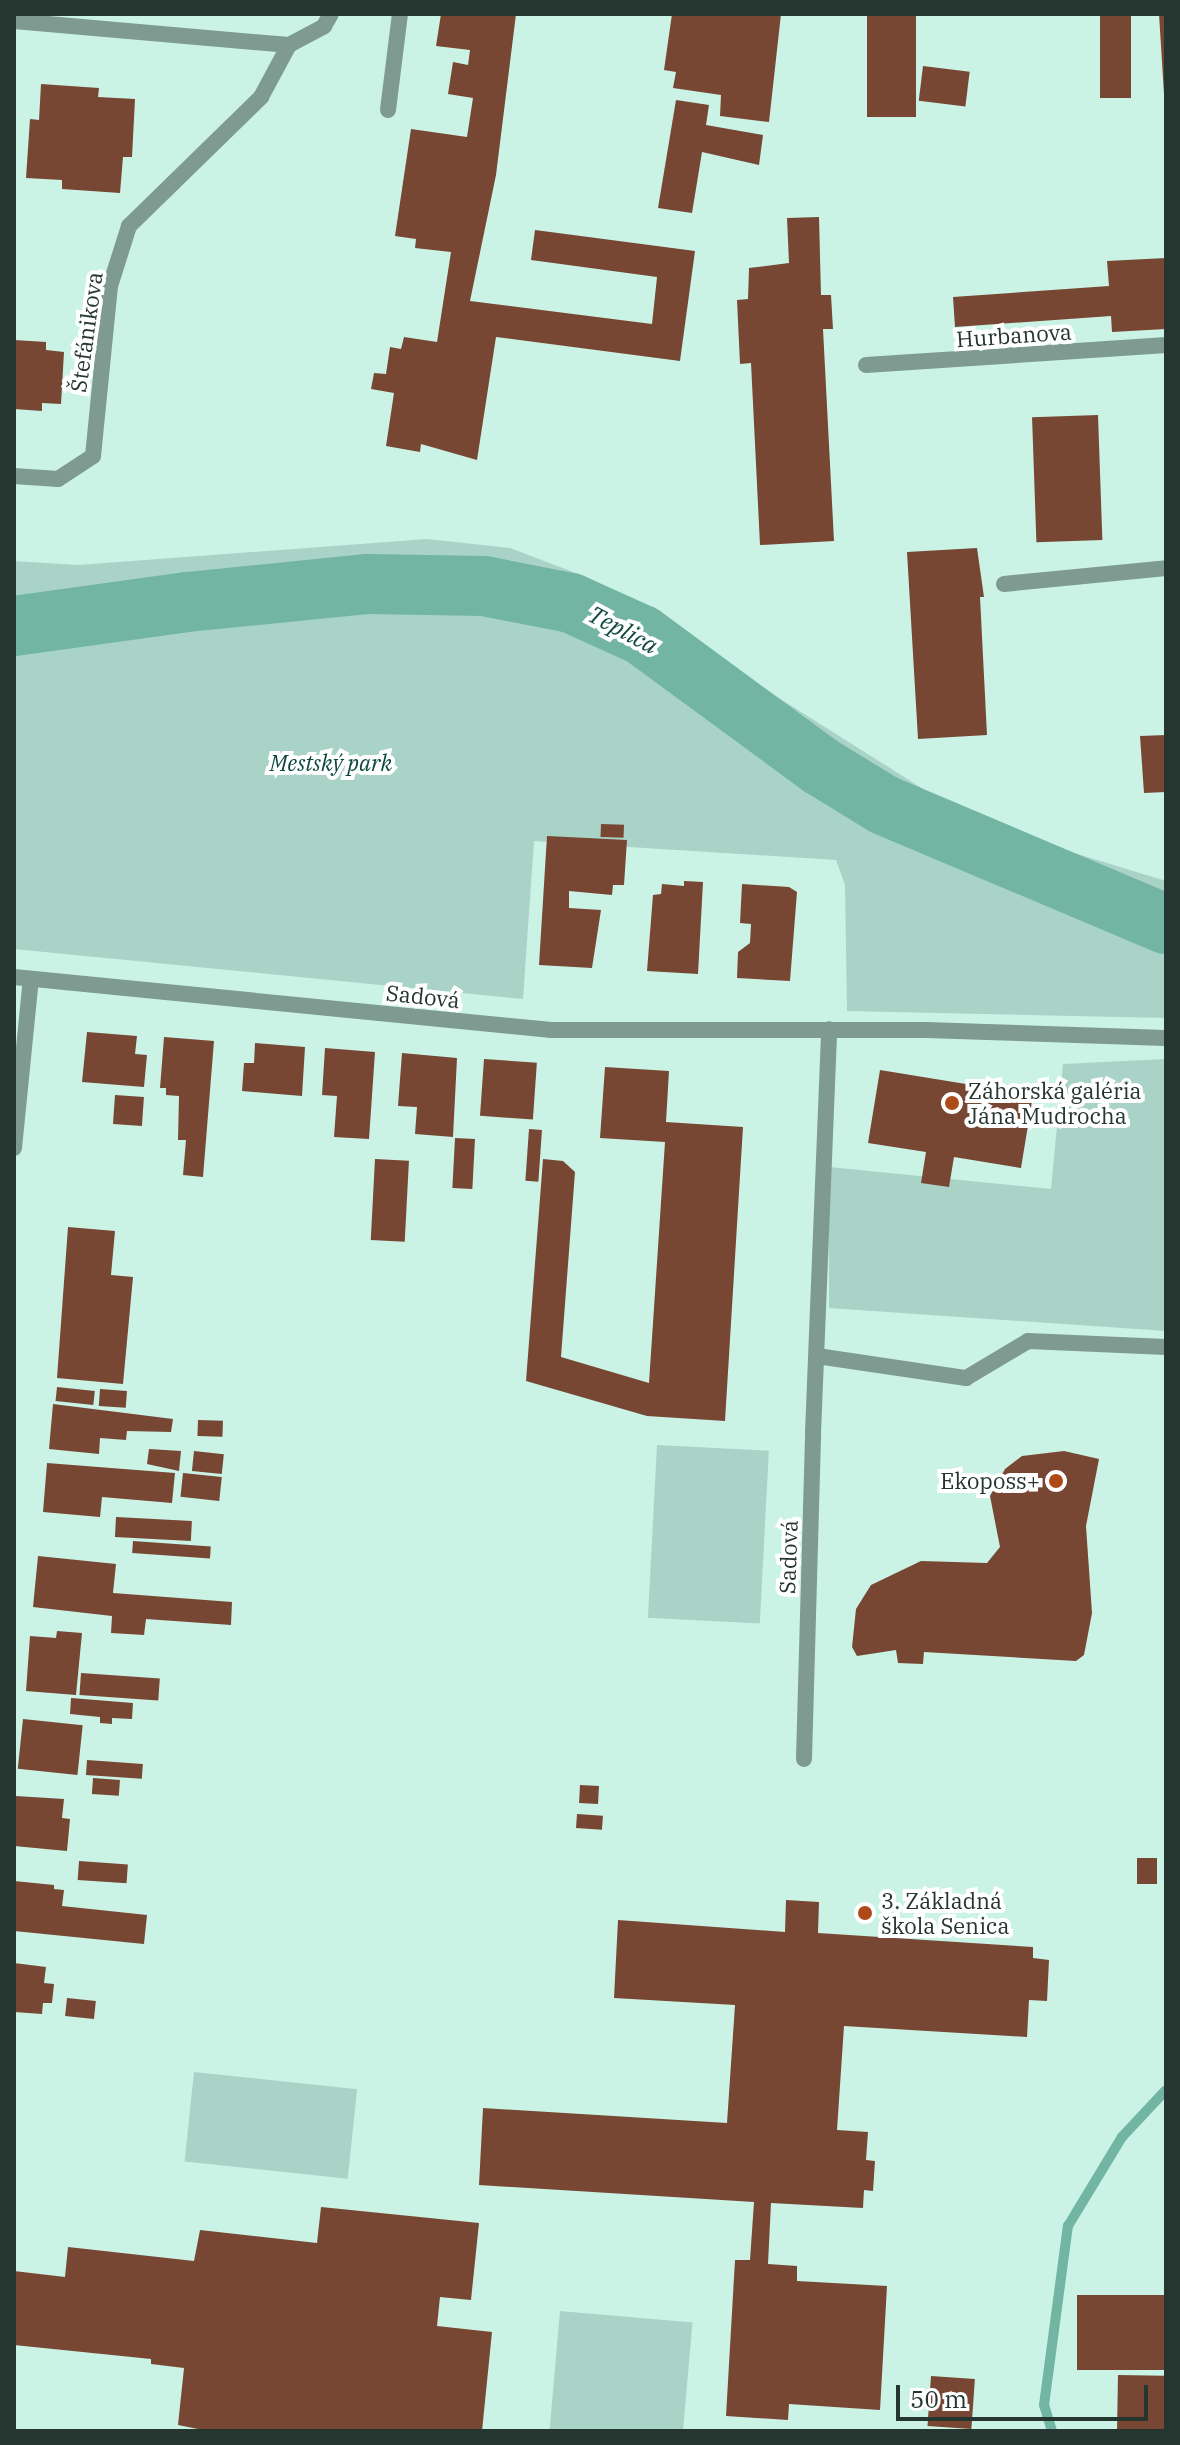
<!DOCTYPE html>
<html>
<head>
<meta charset="utf-8">
<style>
	body { margin:0 }
	#map { position:relative; width:1180px; height:2445px; overflow:hidden; background:#caf3e6; font-family:"IBM Plex Serif",serif }
	div>[style] { position:absolute }
	[style*='--x'] { left:calc(var(--x)*1px); top:calc(var(--y)*1px); width:calc(var(--w)*1px); rotate:calc(var(--a)*1deg) }
	.green>* { inset:0; background:#a9d3c7; transform-origin:0 0 }
	.stream>* { height:10px; margin:-5px; padding:0 5px; transform-origin:5px; border-radius:5px; background:#72b5a3 }
	.river>* { height:60px; margin:-30px; padding:0 30px; transform-origin:30px; border-radius:30px; background:#72b5a3 }
	.building>* { inset:0; background:#774733; transform-origin:0 0 }
	.lane>* { height:16px; margin:-8px; padding:0 8px; transform-origin:8px; border-radius:8px; background:#7e9a91 }
	.street>* { height:16px; margin:-8px; padding:0 8px; transform-origin:8px; border-radius:8px; background:#7e9a91 }
	.dots>* { width:22px; height:22px; translate:-50% -50%; box-sizing:border-box; border:4px solid #fff; border-radius:50% }
	span { translate:-50% -50%; white-space:nowrap; text-align:center; line-height:1.15; -webkit-text-stroke:8px #fff; paint-order:stroke }
	.street-label { font-size:22px; color:#253530 }
	.park-label { font-size:22px; color:#0c473b; font-style:italic }
	.poi-label { font-size:22px; color:#253530 }
	.left { translate:0 -50%; text-align:left }
	.right { translate:-100% -50%; text-align:right }
	.water-label { font-size:24px; color:#114b3e; font-style:italic }
	.frame { position:absolute; inset:0; border:16px solid #253530; pointer-events:none }
	.scale { position:absolute; left:896px; top:2385px; width:252px; height:36px; box-sizing:border-box; border:4px solid #253530; border-top:0; padding-left:10px; font-size:24px; line-height:28px; white-space:nowrap; color:#253530; -webkit-text-stroke:6px #fff; paint-order:stroke }
</style>
</head>
<body>
<div id="map">
	<div class="green">
		<i style="clip-path:polygon(427px 539px,510px 548px,589px 578px,931px 794px,1048px 845px,1166px 881px,1166px 1018px,847px 1011px,845px 885px,836px 860px,534px 841px,523px 999px,14px 949px,14px 561px,78px 565px)"></i>
		<i style="clip-path:polygon(1166px 1059px,1166px 1331px,829px 1308px,829px 1167px,1051px 1189px,1063px 1064px)"></i>
		<i style="left:657px;top:1445px;width:112px;height:173px;rotate:3deg"></i>
		<i style="left:194px;top:2072px;width:164px;height:90px;rotate:6deg"></i>
		<i style="left:560px;top:2311px;width:133px;height:120px;rotate:5deg"></i>
	</div>
	<div class="stream">
		<i style="--x:1052;--y:2431;--w:27;--a:-107"></i>
		<i style="--x:1044;--y:2405;--w:181;--a:-82.4"></i>
		<i style="--x:1068;--y:2226;--w:104;--a:-58.8"></i>
		<i style="--x:1122;--y:2137;--w:64;--a:-46.9"></i>
	</div>
	<div class="river">
		<i style="--x:14;--y:626;--w:175;--a:-7.9"></i>
		<i style="--x:187;--y:602;--w:182;--a:-5.7"></i>
		<i style="--x:368;--y:584;--w:116;--a:1"></i>
		<i style="--x:484;--y:586;--w:89;--a:11.1"></i>
		<i style="--x:571;--y:603;--w:78;--a:24.3"></i>
		<i style="--x:642;--y:635;--w:223;--a:36.3"></i>
		<i style="--x:822;--y:767;--w:73;--a:31.5"></i>
		<i style="--x:884;--y:805;--w:306;--a:22.9"></i>
	</div>
	<div class="building">
		<i style="clip-path:polygon(441px 14px,516px 14px,496px 175px,470px 301px,652px 324px,657px 277px,531px 260px,535px 230px,695px 251px,680px 361px,496px 337px,477px 460px,421px 444px,420px 452px,386px 446px,394px 393px,371px 389px,374px 373px,386px 374px,390px 347px,401px 349px,404px 337px,437px 342px,451px 252px,415px 248px,416px 239px,395px 236px,411px 129px,467px 137px,473px 98px,448px 94px,453px 62px,468px 65px,470px 50px,436px 46px)"></i>
		<i style="clip-path:polygon(672px 14px,781px 14px,769px 122px,720px 116px,721px 95px,673px 88px,676px 72px,664px 70px)"></i>
		<i style="left:867px;top:14px;width:49px;height:103px"></i>
		<i style="left:1100px;top:14px;width:31px;height:84px"></i>
		<i style="clip-path:polygon(1159px 14px,1166px 14px,1166px 94px,1164px 94px)"></i>
		<i style="left:923px;top:66px;width:47px;height:35px;rotate:7deg"></i>
		<i style="clip-path:polygon(41px 84px,99px 88px,98px 97px,135px 99px,132px 157px,123px 157px,120px 193px,62px 189px,62px 180px,26px 178px,30px 119px,39px 120px)"></i>
		<i style="clip-path:polygon(676px 100px,709px 105px,706px 125px,763px 135px,759px 165px,702px 152px,692px 213px,658px 208px)"></i>
		<i style="clip-path:polygon(819px 217px,821px 295px,831px 295px,833px 329px,823px 329px,834px 541px,760px 545px,751px 363px,740px 364px,737px 300px,748px 299px,749px 268px,789px 263px,787px 218px)"></i>
		<i style="clip-path:polygon(1166px 258px,1166px 329px,1112px 332px,1111px 316px,955px 327px,953px 297px,1109px 286px,1107px 261px)"></i>
		<i style="clip-path:polygon(14px 340px,46px 342px,46px 350px,64px 352px,61px 404px,42px 403px,42px 411px,14px 409px)"></i>
		<i style="left:1098px;top:415px;width:125px;height:66px;rotate:88deg"></i>
		<i style="clip-path:polygon(977px 548px,984px 597px,980px 597px,987px 735px,918px 739px,907px 552px)"></i>
		<i style="clip-path:polygon(1166px 735px,1166px 792px,1144px 793px,1140px 736px)"></i>
		<i style="left:601px;top:824px;width:23px;height:13px;rotate:2deg"></i>
		<i style="clip-path:polygon(547px 836px,627px 840px,624px 885px,613px 885px,612px 895px,569px 891px,569px 908px,601px 910px,592px 968px,539px 965px)"></i>
		<i style="clip-path:polygon(684px 881px,703px 882px,698px 974px,647px 971px,653px 895px,661px 894px,662px 884px,684px 886px)"></i>
		<i style="clip-path:polygon(742px 884px,789px 887px,797px 892px,790px 981px,737px 978px,738px 952px,750px 943px,751px 924px,740px 923px)"></i>
		<i style="clip-path:polygon(87px 1032px,137px 1036px,135px 1054px,147px 1055px,144px 1087px,82px 1082px)"></i>
		<i style="clip-path:polygon(164px 1037px,214px 1041px,203px 1177px,183px 1175px,186px 1140px,178px 1140px,179px 1096px,166px 1095px,166px 1088px,160px 1088px)"></i>
		<i style="clip-path:polygon(255px 1043px,305px 1047px,302px 1096px,242px 1091px,244px 1063px,254px 1063px)"></i>
		<i style="clip-path:polygon(325px 1048px,375px 1052px,369px 1139px,334px 1137px,337px 1096px,322px 1095px)"></i>
		<i style="clip-path:polygon(402px 1053px,457px 1058px,453px 1137px,415px 1134px,417px 1107px,398px 1106px)"></i>
		<i style="left:484px;top:1059px;width:53px;height:57px;rotate:4deg"></i>
		<i style="clip-path:polygon(605px 1067px,669px 1071px,666px 1122px,743px 1127px,725px 1421px,647px 1416px,526px 1381px,543px 1159px,563px 1161px,575px 1172px,561px 1357px,649px 1383px,665px 1142px,600px 1138px)"></i>
		<i style="clip-path:polygon(880px 1070px,1033px 1095px,1021px 1168px,954px 1157px,949px 1187px,921px 1183px,926px 1152px,868px 1143px)"></i>
		<i style="left:115px;top:1095px;width:29px;height:29px;rotate:4deg"></i>
		<i style="left:529px;top:1129px;width:13px;height:52px;rotate:4deg"></i>
		<i style="left:455px;top:1138px;width:20px;height:50px;rotate:3deg"></i>
		<i style="left:375px;top:1159px;width:34px;height:81px;rotate:3deg"></i>
		<i style="clip-path:polygon(68px 1227px,115px 1231px,111px 1275px,133px 1277px,123px 1384px,57px 1378px)"></i>
		<i style="left:57px;top:1387px;width:38px;height:14px;rotate:6deg"></i>
		<i style="left:100px;top:1389px;width:27px;height:17px;rotate:4deg"></i>
		<i style="clip-path:polygon(53px 1404px,173px 1419px,171px 1432px,127px 1431px,126px 1440px,100px 1438px,99px 1454px,49px 1449px)"></i>
		<i style="left:198px;top:1420px;width:25px;height:16px;rotate:2deg"></i>
		<i style="clip-path:polygon(149px 1449px,181px 1451px,179px 1471px,147px 1464px)"></i>
		<i style="left:194px;top:1451px;width:30px;height:20px;rotate:6deg"></i>
		<i style="clip-path:polygon(1064px 1451px,1099px 1459px,1086px 1526px,1092px 1613px,1084px 1655px,1076px 1661px,924px 1652px,923px 1664px,898px 1663px,896px 1650px,857px 1656px,852px 1647px,856px 1609px,871px 1585px,921px 1561px,987px 1563px,1000px 1547px,990px 1496px,1005px 1469px,1022px 1456px)"></i>
		<i style="clip-path:polygon(47px 1463px,175px 1473px,172px 1503px,102px 1497px,100px 1517px,43px 1512px)"></i>
		<i style="left:183px;top:1473px;width:39px;height:24px;rotate:6deg"></i>
		<i style="left:116px;top:1517px;width:76px;height:20px;rotate:3deg"></i>
		<i style="left:133px;top:1541px;width:78px;height:12px;rotate:4deg"></i>
		<i style="clip-path:polygon(38px 1556px,116px 1564px,113px 1593px,232px 1602px,231px 1625px,146px 1619px,144px 1635px,111px 1633px,112px 1616px,33px 1607px)"></i>
		<i style="clip-path:polygon(57px 1631px,82px 1633px,76px 1695px,26px 1691px,30px 1636px,56px 1638px)"></i>
		<i style="left:81px;top:1673px;width:79px;height:22px;rotate:4deg"></i>
		<i style="clip-path:polygon(71px 1698px,133px 1703px,132px 1719px,112px 1718px,112px 1724px,100px 1723px,100px 1717px,70px 1714px)"></i>
		<i style="left:23px;top:1719px;width:60px;height:50px;rotate:6deg"></i>
		<i style="left:87px;top:1760px;width:56px;height:15px;rotate:4deg"></i>
		<i style="left:93px;top:1778px;width:27px;height:16px;rotate:4deg"></i>
		<i style="left:580px;top:1785px;width:19px;height:18px;rotate:3deg"></i>
		<i style="clip-path:polygon(16px 1796px,64px 1799px,62px 1818px,70px 1819px,67px 1851px,14px 1846px)"></i>
		<i style="left:577px;top:1814px;width:26px;height:14px;rotate:4deg"></i>
		<i style="left:1137px;top:1858px;width:20px;height:26px"></i>
		<i style="left:79px;top:1861px;width:49px;height:19px;rotate:4deg"></i>
		<i style="clip-path:polygon(14px 1881px,54px 1885px,54px 1889px,64px 1890px,62px 1906px,147px 1915px,144px 1944px,14px 1931px)"></i>
		<i style="clip-path:polygon(786px 1900px,819px 1902px,818px 1933px,1033px 1947px,1033px 1958px,1049px 1960px,1047px 2001px,1029px 2000px,1027px 2037px,844px 2026px,837px 2130px,868px 2132px,866px 2160px,875px 2161px,873px 2191px,864px 2190px,863px 2208px,771px 2203px,768px 2264px,797px 2266px,797px 2281px,887px 2286px,880px 2410px,789px 2404px,788px 2420px,726px 2416px,735px 2260px,750px 2260px,754px 2202px,479px 2185px,483px 2108px,727px 2123px,735px 2005px,614px 1998px,618px 1920px,785px 1932px)"></i>
		<i style="clip-path:polygon(14px 1963px,46px 1967px,44px 1983px,54px 1984px,52px 2003px,43px 2003px,42px 2014px,14px 2012px)"></i>
		<i style="left:67px;top:1998px;width:29px;height:18px;rotate:6deg"></i>
		<i style="clip-path:polygon(321px 2207px,479px 2223px,471px 2300px,440px 2297px,437px 2326px,492px 2332px,482px 2431px,208px 2431px,178px 2425px,184px 2368px,151px 2364px,151px 2359px,14px 2345px,14px 2271px,65px 2277px,68px 2247px,194px 2261px,200px 2230px,317px 2243px)"></i>
		<i style="left:1166px;top:2295px;width:75px;height:89px;rotate:90deg"></i>
		<i style="left:1118px;top:2375px;width:47px;height:56px;rotate:1deg"></i>
		<i style="left:931px;top:2376px;width:44px;height:50px;rotate:4deg"></i>
	</div>
	<div class="lane">
		<i style="--x:804;--y:1759;--w:326;--a:-88.4"></i>
	</div>
	<div class="street">
		<i style="--x:14;--y:21;--w:276;--a:5"></i>
		<i style="--x:388;--y:110;--w:97;--a:-82.9"></i>
		<i style="--x:866;--y:365;--w:301;--a:-3.8"></i>
		<i style="--x:14;--y:476;--w:44;--a:3.9"></i>
		<i style="--x:58;--y:479;--w:42;--a:-33.3"></i>
		<i style="--x:93;--y:456;--w:171;--a:-84.3"></i>
		<i style="--x:110;--y:286;--w:63;--a:-72.4"></i>
		<i style="--x:129;--y:226;--w:185;--a:-44.3"></i>
		<i style="--x:261;--y:97;--w:59;--a:-61.7"></i>
		<i style="--x:289;--y:45;--w:40;--a:-28"></i>
		<i style="--x:324;--y:26;--w:14;--a:-60"></i>
		<i style="--x:1004;--y:584;--w:163;--a:-5.6"></i>
		<i style="--x:14;--y:977;--w:540;--a:5.64"></i>
		<i style="--x:551;--y:1030;--w:375;--a:0"></i>
		<i style="--x:926;--y:1030;--w:240;--a:1.9"></i>
		<i style="--x:14;--y:1148;--w:170;--a:-84.3"></i>
		<i style="--x:817;--y:1356;--w:151;--a:8.4"></i>
		<i style="--x:966;--y:1378;--w:72;--a:-30.8"></i>
		<i style="--x:1028;--y:1341;--w:138;--a:2.5"></i>
		<i style="--x:813;--y:1433;--w:404;--a:-87.7"></i>
	</div>
	<div class="dots">
		<i style="left:952px;top:1103px;background:#ae4918"></i>
		<i style="left:1056px;top:1481px;background:#ae4918"></i>
		<i style="left:865px;top:1913px;background:#ae4918"></i>
	</div>
	<div class="street-label">
		<span style="left:86px;top:332px;rotate:-82deg">Štefánikova</span>
		<span style="left:1014px;top:335px;rotate:-4deg">Hurbanova</span>
		<span style="left:423px;top:996px;rotate:6deg">Sadová</span>
		<span style="left:788px;top:1557px;rotate:-88deg">Sadová</span>
	</div>
	<div class="park-label">
		<span style="left:331px;top:763px">Mestský park</span>
	</div>
	<div class="poi-label">
		<span class="left" style="left:968px;top:1103px">Záhorská galéria<br>Jána Mudrocha</span>
		<span class="right" style="left:1040px;top:1481px">Ekoposs+</span>
		<span class="left" style="left:881px;top:1913px">3. Základná<br>škola Senica</span>
	</div>
	<div class="water-label">
		<span style="left:623px;top:630px;rotate:28deg">Teplica</span>
	</div>
	<div class="frame"></div>
	<div class="scale">50 m</div>
</div>
</body>
</html>
